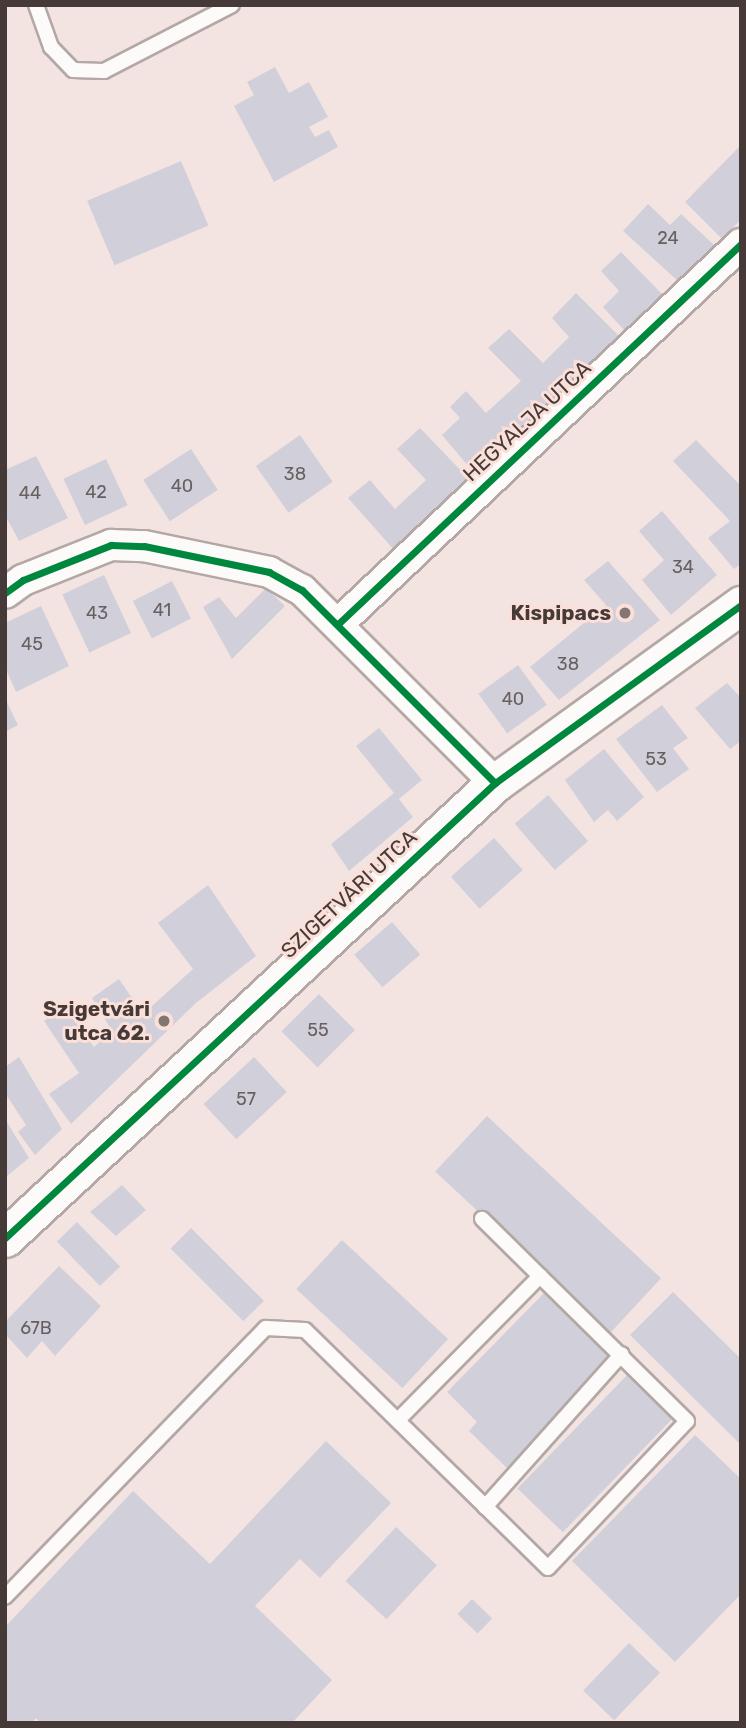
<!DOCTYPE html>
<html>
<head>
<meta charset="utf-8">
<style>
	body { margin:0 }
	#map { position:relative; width:746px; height:1728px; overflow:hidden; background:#f3e4e1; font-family:Rubik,sans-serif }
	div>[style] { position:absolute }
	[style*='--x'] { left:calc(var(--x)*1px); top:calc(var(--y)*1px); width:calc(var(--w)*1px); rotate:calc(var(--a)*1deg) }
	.building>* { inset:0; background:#d1d0da; transform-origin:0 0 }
	.roads { filter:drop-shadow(2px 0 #b3a8a5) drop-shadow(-2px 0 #b3a8a5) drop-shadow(0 2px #b3a8a5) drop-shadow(0 -2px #b3a8a5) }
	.service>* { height:14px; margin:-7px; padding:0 7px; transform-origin:7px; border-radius:7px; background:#fdfbfa }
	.minor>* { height:30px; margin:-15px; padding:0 15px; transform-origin:15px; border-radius:15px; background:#fdfbfa }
	.tertiary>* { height:37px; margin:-18.5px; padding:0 18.5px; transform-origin:18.5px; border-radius:18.5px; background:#fdfbfa }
	.cycleway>* { height:7px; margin:-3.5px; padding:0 3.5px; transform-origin:3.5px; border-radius:3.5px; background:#00873e }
	.dots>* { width:19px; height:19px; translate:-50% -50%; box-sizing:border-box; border:4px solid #fbdfd9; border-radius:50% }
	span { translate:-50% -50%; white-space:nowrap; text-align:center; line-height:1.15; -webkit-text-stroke:6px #fbdfd9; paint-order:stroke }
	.number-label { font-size:18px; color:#686060 }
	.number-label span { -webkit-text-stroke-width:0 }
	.street-label { font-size:21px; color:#453a37 }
	.poi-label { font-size:21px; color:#453a37; font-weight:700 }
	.right { translate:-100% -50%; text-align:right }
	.frame { position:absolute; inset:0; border:7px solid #453a37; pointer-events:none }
</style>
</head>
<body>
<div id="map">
	<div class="building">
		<i style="clip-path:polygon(275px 67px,289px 93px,309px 82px,328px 117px,309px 127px,315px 137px,329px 130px,338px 147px,274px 182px,234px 106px,254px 95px,247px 82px)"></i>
		<i style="clip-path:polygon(739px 147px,741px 220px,721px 238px,685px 202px)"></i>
		<i style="left:181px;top:161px;width:70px;height:102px;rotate:67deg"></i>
		<i style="clip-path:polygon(648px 204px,670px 225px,681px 214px,714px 245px,679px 282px,623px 231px)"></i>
		<i style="clip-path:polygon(621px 252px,662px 294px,624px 330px,603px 307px,619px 291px,601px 271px)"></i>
		<i style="clip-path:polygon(576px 293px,619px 336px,474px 473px,442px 435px,460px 418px,450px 407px,466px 391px,486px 413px,521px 381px,488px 348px,509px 329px,543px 363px,569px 337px,552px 318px)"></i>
		<i style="clip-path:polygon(420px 428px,470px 480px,395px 551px,348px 498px,370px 480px,395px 509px,426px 480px,397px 449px)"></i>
		<i style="left:300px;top:435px;width:57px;height:54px;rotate:55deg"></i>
		<i style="clip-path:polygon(696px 440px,741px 486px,741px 564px,734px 569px,708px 538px,730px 521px,673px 461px)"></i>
		<i style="left:191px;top:449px;width:49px;height:57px;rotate:57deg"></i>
		<i style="clip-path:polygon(36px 456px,68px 518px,19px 541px,5px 515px,5px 470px)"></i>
		<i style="left:106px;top:459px;width:51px;height:47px;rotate:65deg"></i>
		<i style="clip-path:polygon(662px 511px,717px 575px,671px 615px,642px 580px,664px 560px,639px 531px)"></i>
		<i style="clip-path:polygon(608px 561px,660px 620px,559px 700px,530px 667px,606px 605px,584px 580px)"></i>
		<i style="left:104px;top:575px;width:64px;height:46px;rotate:65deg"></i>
		<i style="left:172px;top:581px;width:42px;height:44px;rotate:63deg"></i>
		<i style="clip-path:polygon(266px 588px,285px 606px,232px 659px,203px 607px,219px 597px,236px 618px)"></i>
		<i style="clip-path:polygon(41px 606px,69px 666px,16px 692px,5px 667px,5px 623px)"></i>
		<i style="left:518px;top:665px;width:49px;height:49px;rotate:54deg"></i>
		<i style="clip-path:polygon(727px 683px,741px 698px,741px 741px,730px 749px,695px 708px)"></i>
		<i style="clip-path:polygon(5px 698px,18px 725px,5px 732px)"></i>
		<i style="clip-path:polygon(662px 705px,688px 738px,673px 748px,689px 769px,657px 792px,616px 739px)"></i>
		<i style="clip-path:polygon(379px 728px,422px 780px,399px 799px,413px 817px,349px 871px,331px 844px,394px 793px,356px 746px)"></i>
		<i style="clip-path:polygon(604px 749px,644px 797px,617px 821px,608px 810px,594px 822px,565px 780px)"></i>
		<i style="left:548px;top:795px;width:61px;height:44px;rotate:49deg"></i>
		<i style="left:494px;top:838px;width:43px;height:58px;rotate:48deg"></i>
		<i style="clip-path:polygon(208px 885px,256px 956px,196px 1003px,71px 1124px,49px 1094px,79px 1073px,44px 1021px,64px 1006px,94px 1047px,112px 1031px,92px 998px,119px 979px,143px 1014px,193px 969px,158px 923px)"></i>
		<i style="left:392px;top:922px;width:43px;height:50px;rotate:49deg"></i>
		<i style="left:319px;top:994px;width:51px;height:53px;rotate:45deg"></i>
		<i style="clip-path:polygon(19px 1057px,62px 1129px,35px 1155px,18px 1132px,26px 1125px,5px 1093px,5px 1067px)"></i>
		<i style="left:254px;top:1057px;width:48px;height:69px;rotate:47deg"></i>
		<i style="left:487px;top:1116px;width:238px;height:76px;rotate:43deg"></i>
		<i style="clip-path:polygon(5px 1119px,29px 1158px,7px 1176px,5px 1173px)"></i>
		<i style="clip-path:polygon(122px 1185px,146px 1210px,116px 1236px,90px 1212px)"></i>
		<i style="left:77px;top:1222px;width:62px;height:28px;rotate:46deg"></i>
		<i style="left:191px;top:1228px;width:103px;height:29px;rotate:45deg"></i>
		<i style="left:342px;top:1240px;width:145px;height:67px;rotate:43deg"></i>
		<i style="clip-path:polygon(59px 1266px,101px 1306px,55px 1356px,42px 1341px,27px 1358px,5px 1334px,5px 1322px)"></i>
		<i style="clip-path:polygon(673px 1292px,741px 1359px,741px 1445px,630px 1335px)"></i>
		<i style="clip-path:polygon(544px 1293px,613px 1361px,508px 1469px,469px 1431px,477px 1422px,447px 1392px)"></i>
		<i style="left:630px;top:1372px;width:63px;height:162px;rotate:44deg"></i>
		<i style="clip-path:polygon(695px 1435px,741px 1479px,741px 1594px,675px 1662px,572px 1561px)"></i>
		<i style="clip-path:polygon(326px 1441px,391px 1503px,320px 1578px,300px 1559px,255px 1606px,332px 1680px,292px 1723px,41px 1723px,36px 1718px,32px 1723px,5px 1723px,5px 1627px,133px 1491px,210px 1564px)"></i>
		<i style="left:396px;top:1527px;width:56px;height:74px;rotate:43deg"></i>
		<i style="left:472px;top:1599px;width:28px;height:21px;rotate:44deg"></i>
		<i style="left:629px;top:1643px;width:43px;height:66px;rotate:44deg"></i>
	</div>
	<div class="roads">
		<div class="service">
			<i style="--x:36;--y:5;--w:45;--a:70.3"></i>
			<i style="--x:51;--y:47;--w:32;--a:46"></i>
			<i style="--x:73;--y:70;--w:31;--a:2"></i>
			<i style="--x:104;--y:71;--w:144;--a:-27.3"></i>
			<i style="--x:399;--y:1419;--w:201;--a:-45.4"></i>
			<i style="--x:485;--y:1507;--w:205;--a:-48.2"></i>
			<i style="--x:5;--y:1597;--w:375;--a:-45.9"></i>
			<i style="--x:266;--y:1328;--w:39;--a:3"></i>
			<i style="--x:305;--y:1330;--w:340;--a:44.4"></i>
			<i style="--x:548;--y:1568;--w:202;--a:-46.6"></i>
			<i style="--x:687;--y:1421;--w:288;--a:-135.4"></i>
		</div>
		<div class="minor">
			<i style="--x:5;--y:593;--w:22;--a:-36"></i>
			<i style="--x:23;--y:580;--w:95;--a:-21.7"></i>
			<i style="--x:111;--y:545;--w:33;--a:2"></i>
			<i style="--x:144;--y:546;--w:128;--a:11.7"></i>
			<i style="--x:269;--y:572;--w:38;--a:29"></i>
			<i style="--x:302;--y:590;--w:273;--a:45"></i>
			<i style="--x:338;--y:624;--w:554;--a:-43.32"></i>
		</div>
		<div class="tertiary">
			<i style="--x:5;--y:1238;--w:669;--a:-42.88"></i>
			<i style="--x:495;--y:783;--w:304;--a:-35.9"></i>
		</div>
	</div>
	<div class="cycleway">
		<i style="--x:5;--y:593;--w:22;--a:-36"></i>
		<i style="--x:23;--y:580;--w:95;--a:-21.7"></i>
		<i style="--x:111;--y:545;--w:33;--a:2"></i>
		<i style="--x:144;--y:546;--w:128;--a:11.7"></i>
		<i style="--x:269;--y:572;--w:38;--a:29"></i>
		<i style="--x:302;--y:590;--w:273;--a:45"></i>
		<i style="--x:338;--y:624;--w:554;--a:-43.32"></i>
		<i style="--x:5;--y:1238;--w:669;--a:-42.88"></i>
		<i style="--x:495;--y:783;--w:304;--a:-35.9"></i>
	</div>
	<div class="dots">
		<i style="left:625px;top:613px;background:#827672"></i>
		<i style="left:164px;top:1021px;background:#827672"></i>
	</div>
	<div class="number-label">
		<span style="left:668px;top:238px">24</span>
		<span style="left:295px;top:474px">38</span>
		<span style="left:182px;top:486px">40</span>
		<span style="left:96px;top:492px">42</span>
		<span style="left:30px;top:493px">44</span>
		<span style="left:683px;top:567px">34</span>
		<span style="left:162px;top:610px">41</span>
		<span style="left:97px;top:613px">43</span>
		<span style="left:32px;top:644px">45</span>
		<span style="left:568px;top:664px">38</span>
		<span style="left:513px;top:699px">40</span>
		<span style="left:656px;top:759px">53</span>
		<span style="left:318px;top:1030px">55</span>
		<span style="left:246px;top:1099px">57</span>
		<span style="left:36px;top:1328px">67B</span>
	</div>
	<div class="street-label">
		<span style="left:527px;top:421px;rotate:-43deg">HEGYALJA UTCA</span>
		<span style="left:349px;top:894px;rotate:-43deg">SZIGETVÁRI UTCA</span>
	</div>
	<div class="poi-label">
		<span class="right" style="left:611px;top:613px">Kispipacs</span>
		<span class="right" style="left:150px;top:1021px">Szigetvári<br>utca 62.</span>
	</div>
	<div class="frame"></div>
</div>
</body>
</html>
